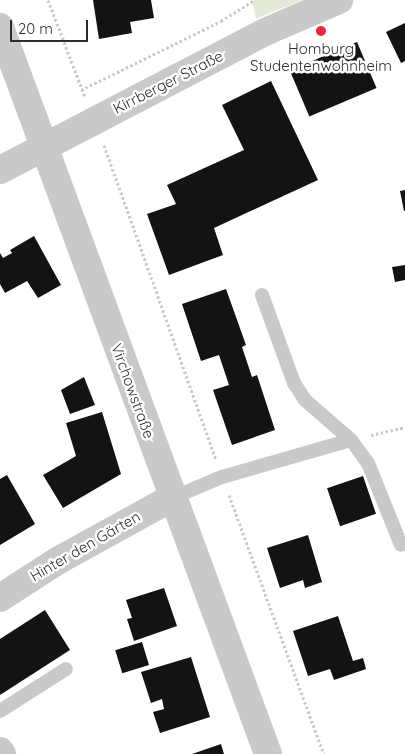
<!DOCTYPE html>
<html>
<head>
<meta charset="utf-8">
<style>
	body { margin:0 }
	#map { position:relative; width:405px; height:754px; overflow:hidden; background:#fff; font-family:Quicksand,sans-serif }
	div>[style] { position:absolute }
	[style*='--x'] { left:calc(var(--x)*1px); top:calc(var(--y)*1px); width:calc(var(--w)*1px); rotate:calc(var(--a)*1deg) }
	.green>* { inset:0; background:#e3ebd8 }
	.building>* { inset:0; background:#131313; transform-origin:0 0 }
	.path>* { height:3px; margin-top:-1.5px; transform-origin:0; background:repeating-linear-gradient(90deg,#c9c9c9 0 2.5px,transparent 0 5px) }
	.service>* { height:14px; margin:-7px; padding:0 7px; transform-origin:7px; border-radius:7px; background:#c9c9c9 }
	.minor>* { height:28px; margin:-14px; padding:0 14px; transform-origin:14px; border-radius:14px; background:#c9c9c9 }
	.dots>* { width:14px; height:14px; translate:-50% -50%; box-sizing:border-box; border:2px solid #fff; border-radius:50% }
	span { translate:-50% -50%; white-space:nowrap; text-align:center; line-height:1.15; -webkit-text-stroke:5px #fff; paint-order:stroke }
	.poi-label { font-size:15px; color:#2c2c2c }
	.street-label { font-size:15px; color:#2c2c2c }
	.scale { position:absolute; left:10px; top:20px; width:78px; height:22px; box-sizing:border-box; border:2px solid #2c2c2c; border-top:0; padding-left:6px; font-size:15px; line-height:18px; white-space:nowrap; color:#2c2c2c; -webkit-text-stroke:4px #fff; paint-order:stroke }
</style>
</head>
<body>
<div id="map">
	<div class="green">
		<i style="clip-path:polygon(252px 0,302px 0,256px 19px)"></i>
	</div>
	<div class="building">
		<i style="clip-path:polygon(93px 0,151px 0,154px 18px,130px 22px,132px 33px,99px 39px)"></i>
		<i style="clip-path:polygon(405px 23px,405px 61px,401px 63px,386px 32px)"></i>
		<i style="left:357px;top:42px;width:50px;height:73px;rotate:67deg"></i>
		<i style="clip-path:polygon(271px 81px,318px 180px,214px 228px,223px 255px,169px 275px,147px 214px,176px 204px,167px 185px,244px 150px,222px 105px)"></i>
		<i style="clip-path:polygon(405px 190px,405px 211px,404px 211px,400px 191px)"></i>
		<i style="clip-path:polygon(34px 236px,61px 285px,38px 298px,27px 281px,5px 293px,0 284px,0 253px,3px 258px,12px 253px,10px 250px)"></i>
		<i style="clip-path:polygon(405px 265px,405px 280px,395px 282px,392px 267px)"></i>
		<i style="clip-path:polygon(226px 289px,246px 345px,242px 347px,252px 377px,257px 375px,275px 430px,232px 445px,213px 390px,229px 385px,219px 355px,201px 361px,182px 304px)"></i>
		<i style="clip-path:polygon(84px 377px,95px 405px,70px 414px,61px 390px)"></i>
		<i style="clip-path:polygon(102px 412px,121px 474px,63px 508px,43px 475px,76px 456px,66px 423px)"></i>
		<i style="clip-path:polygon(7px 475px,35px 524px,0 545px,0 479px)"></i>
		<i style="left:363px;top:476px;width:40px;height:38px;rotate:71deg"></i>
		<i style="clip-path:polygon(308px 535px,322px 582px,305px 588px,303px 580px,280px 588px,267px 548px)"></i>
		<i style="clip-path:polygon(164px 588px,177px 626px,134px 641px,127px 619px,132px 618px,126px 600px)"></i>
		<i style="clip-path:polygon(45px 610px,70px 650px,0 695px,0 639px)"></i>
		<i style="clip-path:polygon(338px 616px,353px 661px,363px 658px,366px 669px,334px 680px,330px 669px,308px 676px,293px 631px)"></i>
		<i style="left:142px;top:642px;width:24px;height:28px;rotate:73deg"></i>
		<i style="clip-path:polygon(191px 657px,210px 717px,160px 733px,153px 712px,164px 709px,162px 699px,151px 703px,141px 672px)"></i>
		<i style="clip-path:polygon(221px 744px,224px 754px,192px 754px)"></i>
	</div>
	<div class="path">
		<i style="--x:48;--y:0;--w:104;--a:69.1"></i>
		<i style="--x:81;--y:90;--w:156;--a:-26.2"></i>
		<i style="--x:221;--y:21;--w:39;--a:-32"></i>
		<i style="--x:104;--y:145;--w:333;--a:70.4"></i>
		<i style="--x:371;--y:435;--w:35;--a:-13"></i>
		<i style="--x:229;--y:495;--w:276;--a:69.9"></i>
	</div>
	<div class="service">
		<i style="--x:262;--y:295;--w:94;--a:70"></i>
		<i style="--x:294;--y:383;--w:20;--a:57"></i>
		<i style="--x:305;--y:400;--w:61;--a:41"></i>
		<i style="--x:351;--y:440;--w:29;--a:54"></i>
		<i style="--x:368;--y:463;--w:88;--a:68.1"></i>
		<i style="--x:172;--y:498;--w:54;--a:-22.8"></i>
		<i style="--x:222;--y:477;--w:134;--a:-16"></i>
		<i style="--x:0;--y:711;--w:78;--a:-32.5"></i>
	</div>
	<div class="minor">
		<i style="--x:0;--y:27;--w:775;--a:69.76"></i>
		<i style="--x:0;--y:170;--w:299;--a:-27.5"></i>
		<i style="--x:265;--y:32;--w:81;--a:-23.4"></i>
		<i style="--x:0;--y:598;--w:70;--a:-32.8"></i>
		<i style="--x:59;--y:560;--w:129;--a:-28.8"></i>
		<i style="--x:0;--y:751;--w:4;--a:56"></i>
	</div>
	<div class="dots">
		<i style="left:321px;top:31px;background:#eb263d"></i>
	</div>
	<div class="poi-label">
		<span style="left:321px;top:57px">Homburg<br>Studentenwohnheim</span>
	</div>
	<div class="street-label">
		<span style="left:168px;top:82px;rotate:-27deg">Kirrberger Straße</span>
		<span style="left:133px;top:391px;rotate:70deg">Virchowstraße</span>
		<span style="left:85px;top:546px;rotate:-30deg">Hinter den Gärten</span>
	</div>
	<div class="scale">20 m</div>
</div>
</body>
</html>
